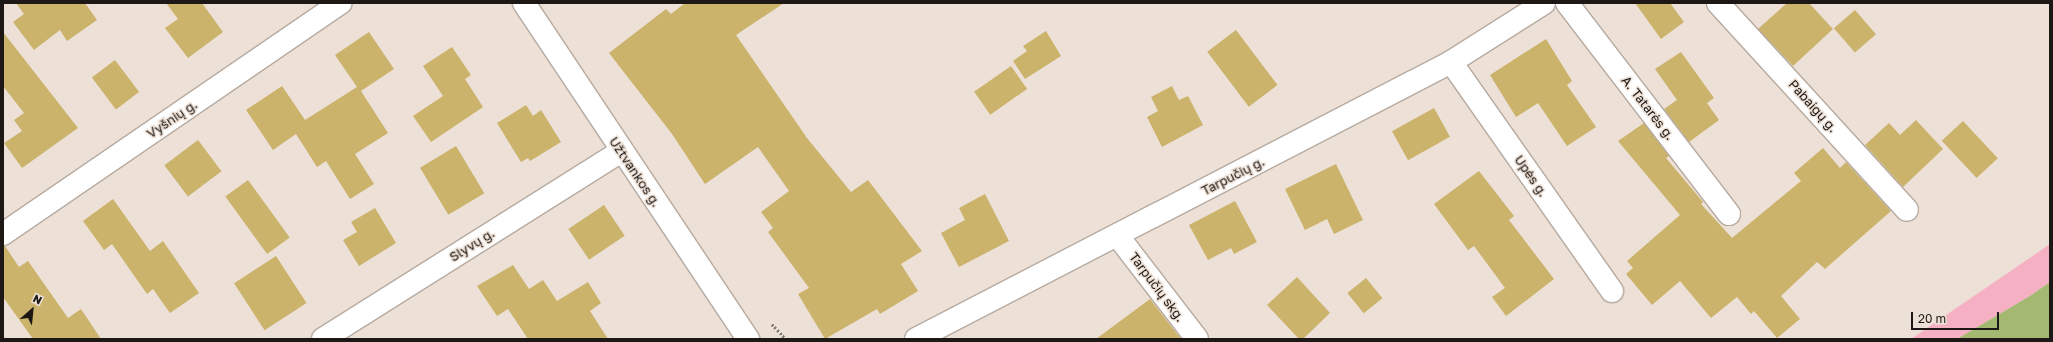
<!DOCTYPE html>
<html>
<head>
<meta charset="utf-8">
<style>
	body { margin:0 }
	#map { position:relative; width:2053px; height:342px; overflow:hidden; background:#ede0d6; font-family:"Golos Text",sans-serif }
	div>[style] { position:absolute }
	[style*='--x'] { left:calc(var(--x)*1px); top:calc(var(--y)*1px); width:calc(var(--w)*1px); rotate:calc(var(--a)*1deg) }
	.green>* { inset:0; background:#f5b0c3 }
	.water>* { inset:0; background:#a4b872 }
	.building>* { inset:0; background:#cbb36b; transform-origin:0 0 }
	.path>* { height:2.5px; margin-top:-1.25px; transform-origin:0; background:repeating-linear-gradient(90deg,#857c75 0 2px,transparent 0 4px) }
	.roads { filter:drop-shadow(1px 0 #b6aaa0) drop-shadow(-1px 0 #b6aaa0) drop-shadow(0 1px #b6aaa0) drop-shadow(0 -1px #b6aaa0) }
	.minor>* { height:22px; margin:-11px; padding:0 11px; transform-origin:11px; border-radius:11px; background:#fff }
	.major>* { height:22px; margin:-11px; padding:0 11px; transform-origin:11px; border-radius:11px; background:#fff }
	span { translate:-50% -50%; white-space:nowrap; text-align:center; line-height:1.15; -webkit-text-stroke:3px #ede0d6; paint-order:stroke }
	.street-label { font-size:13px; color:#1d1815 }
	.frame { position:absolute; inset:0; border:4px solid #1d1815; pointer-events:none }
	.north { position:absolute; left:12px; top:290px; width:40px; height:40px; -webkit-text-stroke:3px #ede0d6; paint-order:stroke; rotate:27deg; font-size:11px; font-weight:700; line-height:16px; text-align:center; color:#1d1815 }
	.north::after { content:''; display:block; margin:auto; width:14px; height:18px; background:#1d1815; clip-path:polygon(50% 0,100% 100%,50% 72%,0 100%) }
	.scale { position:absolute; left:1911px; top:312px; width:88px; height:18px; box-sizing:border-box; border:2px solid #1d1815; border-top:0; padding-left:5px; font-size:12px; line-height:14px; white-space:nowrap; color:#1d1815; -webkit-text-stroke:3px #ede0d6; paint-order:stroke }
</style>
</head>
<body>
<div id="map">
	<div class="green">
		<i style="clip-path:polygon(2050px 244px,2050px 282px,2030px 296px,1957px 339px,1911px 339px)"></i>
	</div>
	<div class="water">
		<i style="clip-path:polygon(2050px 282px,2050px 339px,1957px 339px,2030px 296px)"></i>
	</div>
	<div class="building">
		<i style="clip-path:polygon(16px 3px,85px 3px,97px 20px,67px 41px,60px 30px,34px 50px,13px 22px,24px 14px)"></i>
		<i style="clip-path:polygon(166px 3px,202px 3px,223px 32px,188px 58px,165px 28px,178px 19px)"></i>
		<i style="clip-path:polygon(685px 3px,784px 3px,736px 35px,807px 138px,851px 192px,868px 180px,922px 251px,901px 264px,918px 291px,880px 314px,877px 309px,825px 339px,798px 294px,809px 288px,768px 232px,773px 228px,761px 212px,789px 191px,758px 147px,705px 184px,672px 134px,609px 53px,666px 9px,671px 14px)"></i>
		<i style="clip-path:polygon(1635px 3px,1670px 3px,1684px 22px,1661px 39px)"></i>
		<i style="clip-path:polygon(1787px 3px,1809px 3px,1833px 29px,1793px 66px,1758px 29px)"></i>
		<i style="left:1855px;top:10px;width:32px;height:28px;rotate:49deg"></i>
		<i style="left:1236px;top:30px;width:69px;height:36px;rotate:53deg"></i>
		<i style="clip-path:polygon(1046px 31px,1061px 56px,1025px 79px,1013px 61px,1027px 51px,1023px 46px)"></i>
		<i style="clip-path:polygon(3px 32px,78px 128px,22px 168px,4px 143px,22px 131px,14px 120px,24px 113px,3px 86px)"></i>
		<i style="clip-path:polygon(369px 32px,394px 69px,361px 91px,388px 133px,355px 154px,374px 184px,350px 199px,326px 161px,317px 167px,296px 134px,273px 150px,246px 110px,282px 86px,305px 120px,357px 87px,335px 55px)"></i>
		<i style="clip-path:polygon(1546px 39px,1572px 81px,1567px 85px,1596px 127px,1567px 146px,1538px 103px,1516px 117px,1490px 75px)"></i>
		<i style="clip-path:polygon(452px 47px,471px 75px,465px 79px,483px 107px,431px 142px,413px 116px,443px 96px,423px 66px)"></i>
		<i style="clip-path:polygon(1681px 52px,1714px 98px,1707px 103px,1719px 120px,1689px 142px,1664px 109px,1677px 100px,1655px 69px)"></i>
		<i style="left:115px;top:60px;width:40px;height:29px;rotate:53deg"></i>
		<i style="left:1011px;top:66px;width:28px;height:45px;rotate:55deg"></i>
		<i style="clip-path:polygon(1172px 86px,1179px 100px,1188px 96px,1203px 125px,1162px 147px,1147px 117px,1158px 111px,1151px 97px)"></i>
		<i style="clip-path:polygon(526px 105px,533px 116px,541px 110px,561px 142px,530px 161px,528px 158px,521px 162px,497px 123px)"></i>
		<i style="left:1434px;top:108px;width:33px;height:48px;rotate:61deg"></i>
		<i style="clip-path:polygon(1916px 120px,1943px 149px,1903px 187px,1865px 145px,1889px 123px,1900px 135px)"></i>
		<i style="left:1963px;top:121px;width:51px;height:29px;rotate:47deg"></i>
		<i style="clip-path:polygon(1644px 123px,1669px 156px,1666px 158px,1703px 202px,1701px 204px,1732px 238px,1801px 181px,1794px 173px,1823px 148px,1840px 168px,1846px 162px,1891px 211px,1825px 269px,1817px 262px,1781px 296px,1800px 319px,1777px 338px,1754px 311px,1751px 314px,1737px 297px,1711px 318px,1680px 281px,1652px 305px,1626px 274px,1633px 268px,1627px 261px,1680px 215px,1618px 141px)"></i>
		<i style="left:198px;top:140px;width:39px;height:42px;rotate:53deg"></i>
		<i style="left:456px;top:146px;width:55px;height:42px;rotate:59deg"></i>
		<i style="clip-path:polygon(1336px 164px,1363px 220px,1334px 234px,1327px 219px,1305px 230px,1285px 189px)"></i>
		<i style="clip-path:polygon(1479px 171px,1514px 216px,1509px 220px,1554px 279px,1506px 316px,1492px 297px,1505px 288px,1474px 246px,1468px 250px,1434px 204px)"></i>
		<i style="left:248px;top:180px;width:71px;height:28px;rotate:54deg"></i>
		<i style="clip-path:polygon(985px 194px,1009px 241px,959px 267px,941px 233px,965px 220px,959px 208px)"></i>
		<i style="clip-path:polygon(113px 199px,150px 251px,163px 241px,199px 293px,170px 313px,153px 289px,147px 294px,112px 244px,104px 250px,83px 221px)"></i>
		<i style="clip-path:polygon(1235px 201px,1257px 242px,1234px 254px,1231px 248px,1208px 260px,1189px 225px)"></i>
		<i style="left:604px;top:205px;width:37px;height:43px;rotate:56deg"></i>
		<i style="clip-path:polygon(375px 208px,396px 243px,359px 266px,343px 240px,357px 232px,351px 222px)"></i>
		<i style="clip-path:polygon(3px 246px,5px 246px,19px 267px,28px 261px,68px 318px,81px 309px,101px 339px,33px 339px,3px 297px)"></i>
		<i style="left:276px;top:256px;width:56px;height:50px;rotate:57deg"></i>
		<i style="clip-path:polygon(513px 265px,529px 289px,543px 280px,557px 301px,588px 282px,601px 303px,590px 311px,608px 339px,528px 339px,508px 309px,497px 316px,477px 286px)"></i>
		<i style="clip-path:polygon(1297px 277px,1330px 313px,1303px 339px,1299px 339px,1267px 305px)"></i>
		<i style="left:1366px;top:278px;width:26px;height:24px;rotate:51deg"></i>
		<i style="clip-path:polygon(1150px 299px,1181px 339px,1096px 339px)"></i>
	</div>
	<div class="path">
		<i style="--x:772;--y:324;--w:21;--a:47"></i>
	</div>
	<div class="roads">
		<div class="minor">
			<i style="--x:524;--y:3;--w:404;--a:56.3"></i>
			<i style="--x:1567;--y:3;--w:266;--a:52.5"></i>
			<i style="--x:1718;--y:3;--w:280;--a:47.6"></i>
			<i style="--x:1451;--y:62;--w:280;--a:54.9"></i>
			<i style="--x:3;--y:234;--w:409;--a:-34.4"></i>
			<i style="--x:1117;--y:235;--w:131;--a:52.4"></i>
			<i style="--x:323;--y:339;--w:352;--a:-32.2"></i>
		</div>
		<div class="major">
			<i style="--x:916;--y:339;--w:602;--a:-27.37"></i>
			<i style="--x:1451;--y:62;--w:110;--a:-32.4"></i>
		</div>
	</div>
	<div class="street-label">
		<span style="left:1813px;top:106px;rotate:48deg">Pabaigų g.</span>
		<span style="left:1648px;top:108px;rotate:52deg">A. Tatarės g.</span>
		<span style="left:172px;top:119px;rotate:-34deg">Vyšnių g.</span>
		<span style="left:635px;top:172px;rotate:56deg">Užtvankos g.</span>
		<span style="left:1233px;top:176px;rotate:-27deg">Tarpučių g.</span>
		<span style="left:1531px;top:176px;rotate:55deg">Upės g.</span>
		<span style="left:472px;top:245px;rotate:-32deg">Slyvų g.</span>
		<span style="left:1157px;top:287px;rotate:53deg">Tarpučių skg.</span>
	</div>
	<div class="frame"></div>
	<div class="north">N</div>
	<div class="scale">20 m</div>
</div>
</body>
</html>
